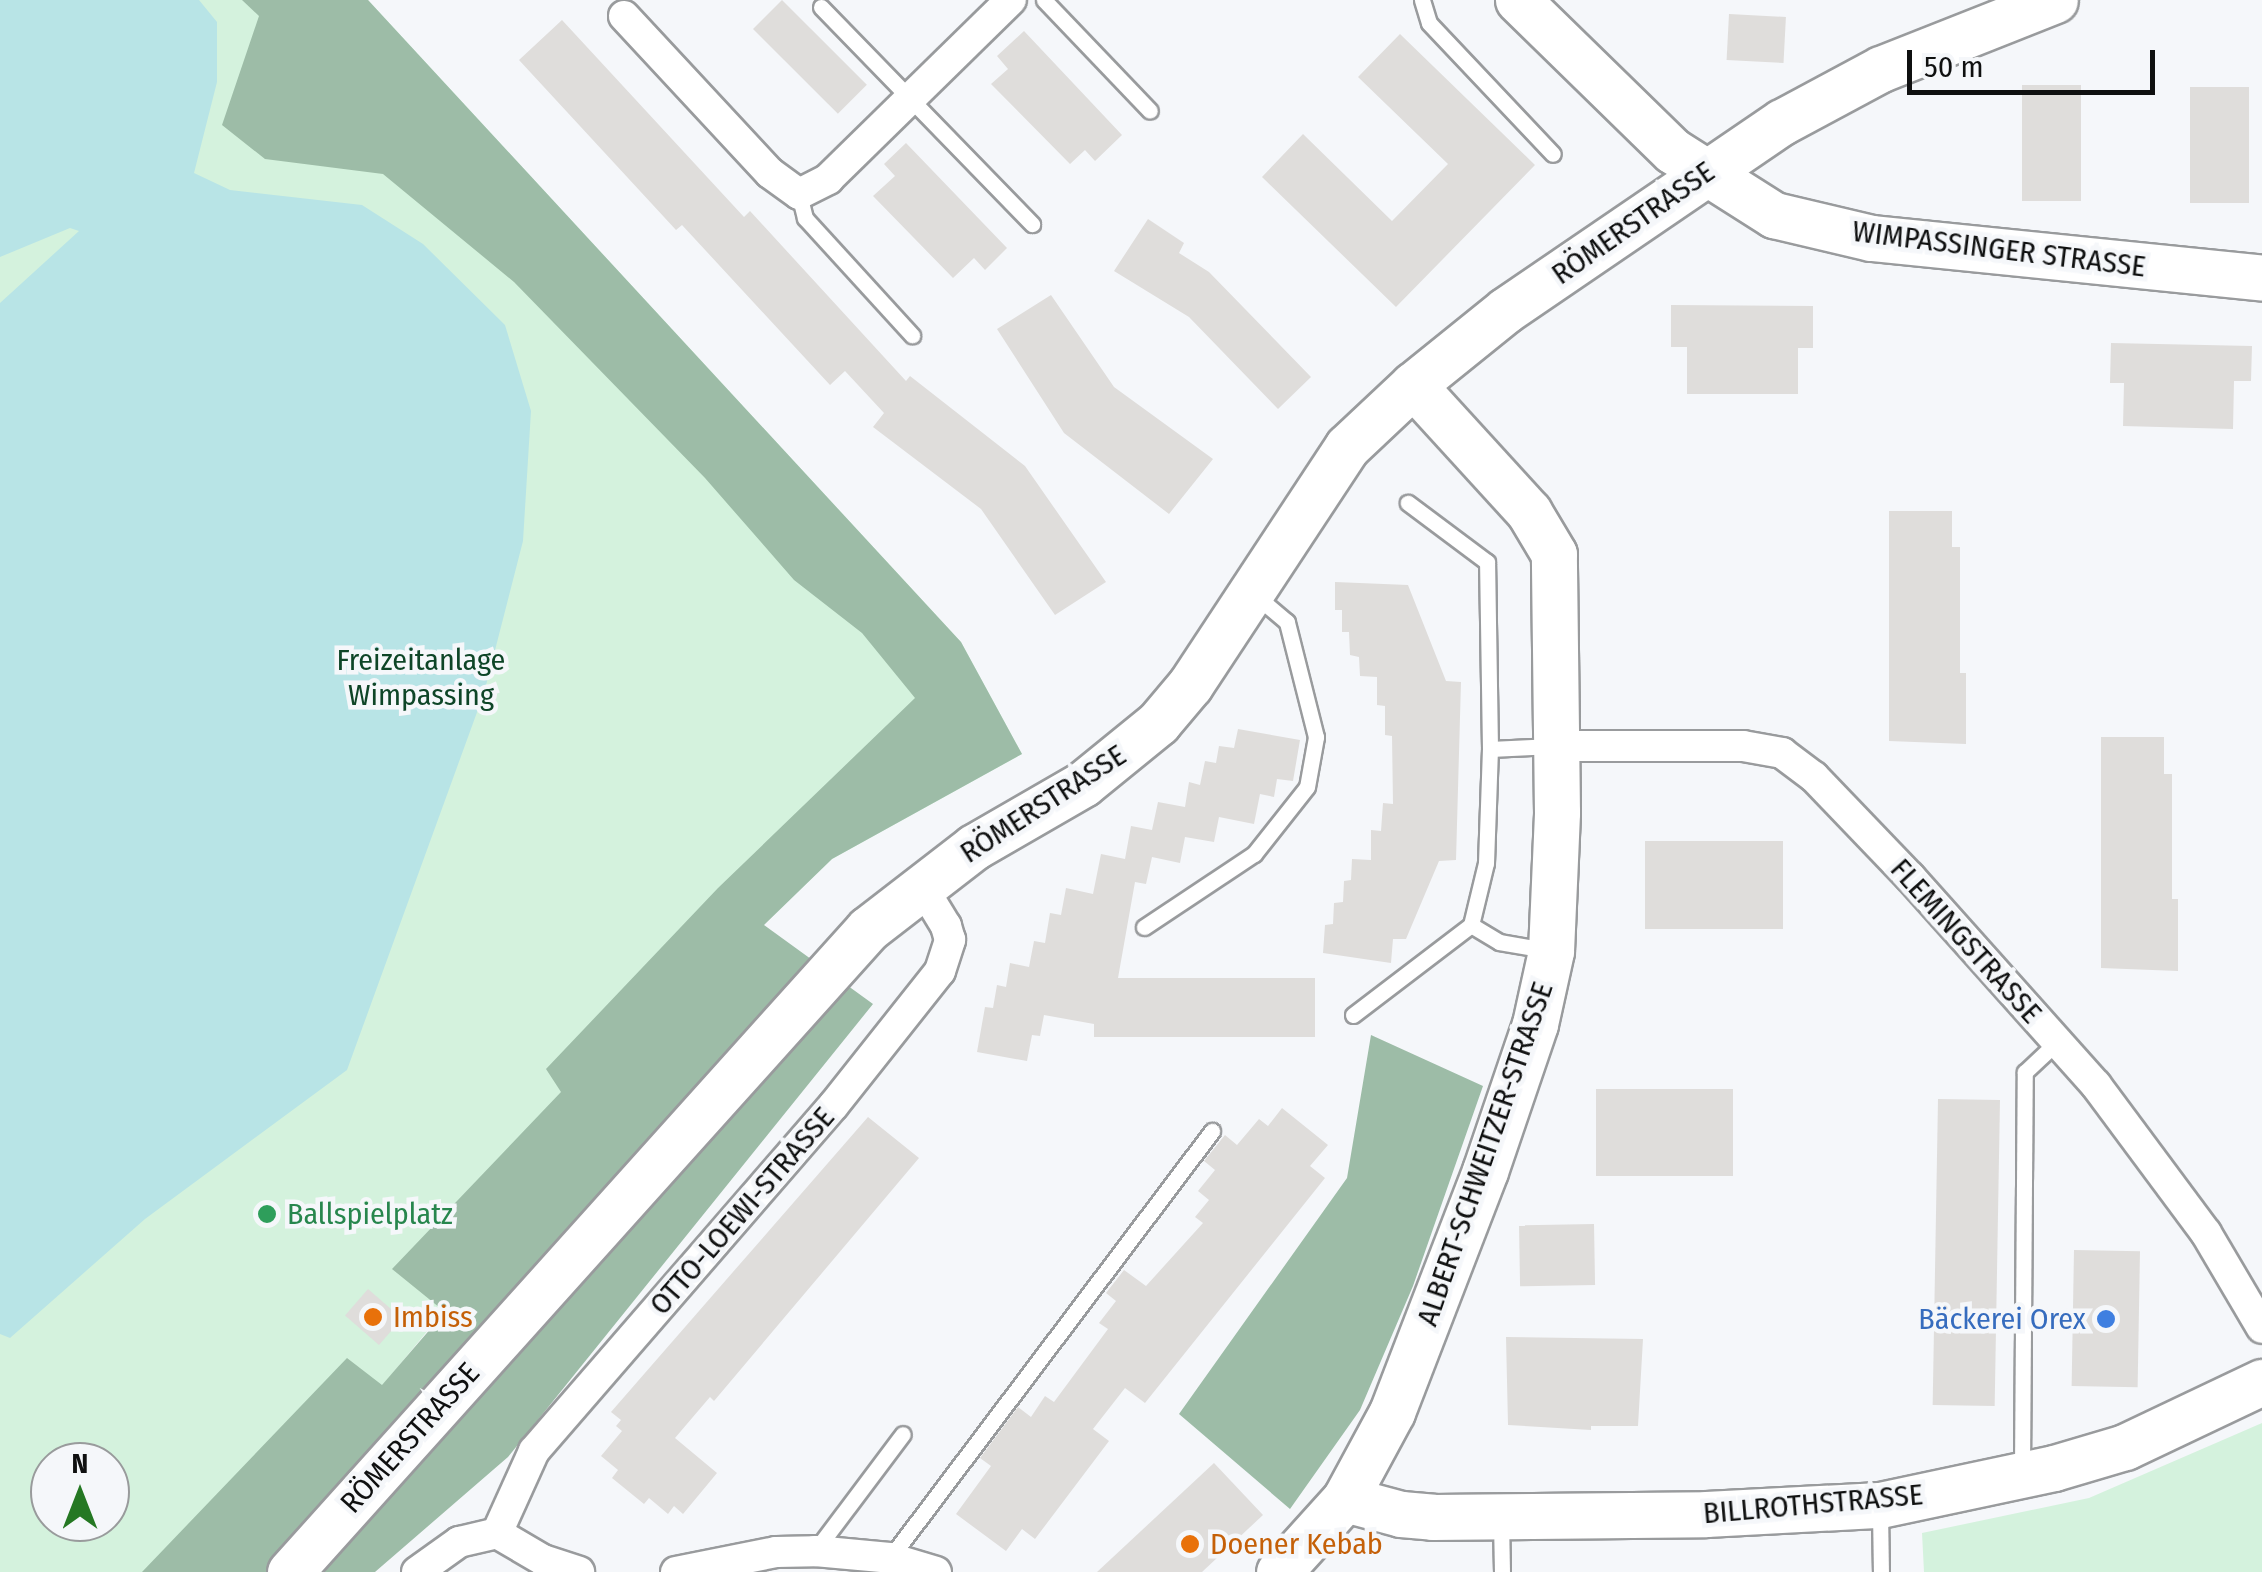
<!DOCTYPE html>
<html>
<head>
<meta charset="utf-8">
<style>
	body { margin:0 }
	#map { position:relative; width:2262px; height:1572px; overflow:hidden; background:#f5f7fa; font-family:"Fira Sans Condensed",sans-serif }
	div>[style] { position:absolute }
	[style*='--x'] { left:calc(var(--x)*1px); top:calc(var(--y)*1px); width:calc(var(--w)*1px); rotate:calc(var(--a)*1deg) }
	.green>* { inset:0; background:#d4f2dd }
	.forest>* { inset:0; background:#9dbca7 }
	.water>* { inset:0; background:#b8e4e6 }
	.building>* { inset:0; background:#dfdddb; transform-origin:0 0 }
	.roads { filter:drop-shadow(2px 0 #999b9d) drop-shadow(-2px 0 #999b9d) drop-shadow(0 2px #999b9d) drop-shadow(0 -2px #999b9d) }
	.lane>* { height:15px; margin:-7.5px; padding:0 7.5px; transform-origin:7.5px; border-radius:7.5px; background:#fff }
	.street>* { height:30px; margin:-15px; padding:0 15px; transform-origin:15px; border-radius:15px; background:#fff }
	.secondary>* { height:45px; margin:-22.5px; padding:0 22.5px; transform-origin:22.5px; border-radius:22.5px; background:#fff }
	.dots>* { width:28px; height:28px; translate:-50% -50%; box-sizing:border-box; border:5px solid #f5f7fa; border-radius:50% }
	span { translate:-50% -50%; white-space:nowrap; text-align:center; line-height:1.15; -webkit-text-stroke:9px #f5f7fa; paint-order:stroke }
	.street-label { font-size:30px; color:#0f1010 }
	.park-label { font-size:30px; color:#0e4527 }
	.leisure-label { font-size:30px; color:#27864d }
	.left { translate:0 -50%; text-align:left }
	.food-label { font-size:30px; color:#c56008 }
	.shop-label { font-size:30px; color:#366cbe }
	.right { translate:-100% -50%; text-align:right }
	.north { position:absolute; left:30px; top:1442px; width:100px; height:100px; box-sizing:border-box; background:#f5f7fa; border:2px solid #999b9c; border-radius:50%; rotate:0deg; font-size:28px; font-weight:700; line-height:40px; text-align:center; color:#0f1010 }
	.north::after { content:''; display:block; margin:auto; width:35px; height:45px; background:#257823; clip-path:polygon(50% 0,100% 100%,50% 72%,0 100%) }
	.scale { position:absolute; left:1907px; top:50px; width:248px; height:45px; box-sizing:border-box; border:5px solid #0f1010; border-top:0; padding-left:12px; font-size:30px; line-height:35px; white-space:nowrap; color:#0f1010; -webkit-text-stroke:8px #f5f7fa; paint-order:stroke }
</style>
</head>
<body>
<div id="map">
	<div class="green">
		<i style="clip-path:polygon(evenodd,0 0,368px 0,961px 642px,1022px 754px,832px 859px,763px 925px,382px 1386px,199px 1572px,0 1572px,0 0,50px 1462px,110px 1462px,110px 1522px,50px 1522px,50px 1462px)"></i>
		<i style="clip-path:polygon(2262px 1423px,2262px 1572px,1924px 1572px,1922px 1533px,2089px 1498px)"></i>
	</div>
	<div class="forest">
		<i style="clip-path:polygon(242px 0,368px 0,961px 642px,1022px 754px,832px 859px,764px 925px,873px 1004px,508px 1457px,375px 1572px,142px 1572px,347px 1358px,382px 1385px,445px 1312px,392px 1269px,561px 1092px,546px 1069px,718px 888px,915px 698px,862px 633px,794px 580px,705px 478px,514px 282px,383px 174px,265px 159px,222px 125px,259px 16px)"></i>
		<i style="clip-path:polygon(1371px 1035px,1483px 1086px,1413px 1286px,1360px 1410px,1290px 1509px,1179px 1414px,1347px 1178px)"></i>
	</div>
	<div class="water">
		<i style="clip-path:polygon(0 0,199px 0,217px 22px,217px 82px,194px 173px,230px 190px,362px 205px,423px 244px,505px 325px,531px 411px,523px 541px,484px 693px,347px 1070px,145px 1219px,10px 1338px,0 1334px,0 303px,79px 231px,70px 228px,0 257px)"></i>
	</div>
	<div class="building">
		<i style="left:782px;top:0;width:120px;height:41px;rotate:45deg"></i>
		<i style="left:1729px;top:14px;width:57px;height:46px;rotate:3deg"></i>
		<i style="clip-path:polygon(562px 20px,744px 217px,750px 211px,906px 381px,910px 376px,1025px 466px,1106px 582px,1055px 615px,981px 509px,873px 427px,884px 413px,845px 371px,830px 385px,682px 225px,676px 230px,519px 60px)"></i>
		<i style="clip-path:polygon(1024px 31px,1122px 135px,1095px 161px,1085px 150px,1070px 164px,991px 84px,1008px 69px,997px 56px)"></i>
		<i style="clip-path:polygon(1400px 34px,1535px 165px,1396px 307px,1262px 177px,1303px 134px,1392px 221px,1448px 164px,1358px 77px)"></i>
		<i style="left:2081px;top:85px;width:116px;height:59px;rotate:90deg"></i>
		<i style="left:2190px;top:87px;width:59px;height:116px"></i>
		<i style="clip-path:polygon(906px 143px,1007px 248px,985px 270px,974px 258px,953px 278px,873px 196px,895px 176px,884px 164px)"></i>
		<i style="clip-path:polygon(1148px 219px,1184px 243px,1179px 253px,1209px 272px,1311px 377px,1278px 409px,1189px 317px,1114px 271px)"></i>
		<i style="clip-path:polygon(1051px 295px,1114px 387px,1213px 459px,1169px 514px,1064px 433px,997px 329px)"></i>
		<i style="clip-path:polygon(1671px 305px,1813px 306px,1813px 348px,1798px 348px,1798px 394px,1687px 394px,1687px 347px,1671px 347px)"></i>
		<i style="clip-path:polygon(2111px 343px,2252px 346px,2251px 381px,2234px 381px,2233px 429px,2123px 426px,2124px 383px,2110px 383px)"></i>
		<i style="clip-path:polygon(1889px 511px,1952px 511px,1952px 547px,1960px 547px,1960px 673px,1966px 673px,1966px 744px,1889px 741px)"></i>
		<i style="clip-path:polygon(1335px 582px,1408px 585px,1446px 681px,1461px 682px,1456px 860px,1439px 861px,1406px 939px,1393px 939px,1391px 963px,1323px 953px,1325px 925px,1333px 924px,1334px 903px,1343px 902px,1344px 881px,1351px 880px,1352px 859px,1371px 860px,1371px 830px,1381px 831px,1383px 803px,1393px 804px,1392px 736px,1385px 735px,1385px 706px,1377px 705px,1377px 677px,1360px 676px,1359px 657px,1350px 655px,1349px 632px,1342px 632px,1342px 610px,1335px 610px)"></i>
		<i style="clip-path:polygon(1238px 729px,1300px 740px,1293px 781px,1277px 779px,1274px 797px,1260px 794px,1254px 824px,1219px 817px,1214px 842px,1185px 837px,1180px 863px,1152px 857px,1146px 884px,1135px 882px,1118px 978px,1315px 978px,1315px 1037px,1094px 1037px,1094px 1024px,1044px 1015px,1040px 1036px,1032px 1035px,1027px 1061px,977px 1052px,985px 1007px,993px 1008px,997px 985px,1006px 987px,1010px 963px,1029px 967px,1034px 941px,1045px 943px,1050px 913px,1061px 915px,1066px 888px,1093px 894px,1101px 854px,1125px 859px,1131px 826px,1152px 830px,1158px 802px,1185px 807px,1189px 782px,1200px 785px,1205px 761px,1216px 763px,1219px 746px,1234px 748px)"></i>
		<i style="clip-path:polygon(2101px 737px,2164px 737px,2164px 774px,2172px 774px,2172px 899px,2178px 899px,2178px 971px,2101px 968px)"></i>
		<i style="left:1645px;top:841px;width:138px;height:88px"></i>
		<i style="left:1596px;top:1089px;width:137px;height:87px"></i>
		<i style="left:1938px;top:1099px;width:62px;height:306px;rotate:1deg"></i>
		<i style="clip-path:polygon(1282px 1108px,1328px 1145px,1310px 1166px,1325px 1178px,1145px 1403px,1125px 1388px,1093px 1429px,1109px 1441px,1035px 1539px,1022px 1529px,1006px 1551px,956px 1514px,991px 1466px,980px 1458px,1018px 1407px,1031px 1417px,1045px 1396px,1054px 1402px,1108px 1329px,1099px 1323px,1116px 1301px,1106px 1293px,1124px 1270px,1146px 1286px,1203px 1223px,1195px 1217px,1209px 1200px,1198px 1191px,1215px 1170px,1204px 1161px,1225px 1135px,1237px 1145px,1259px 1119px,1268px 1126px)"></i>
		<i style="clip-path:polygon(868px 1117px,919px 1158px,714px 1401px,710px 1397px,675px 1438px,717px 1473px,683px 1514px,674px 1506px,668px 1514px,649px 1498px,644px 1504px,612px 1478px,618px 1470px,601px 1456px,622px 1431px,616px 1426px,621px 1420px,611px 1412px)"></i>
		<i style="left:1594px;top:1224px;width:61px;height:75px;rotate:89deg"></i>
		<i style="left:2074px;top:1250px;width:66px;height:136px;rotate:1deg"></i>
		<i style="left:368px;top:1289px;width:45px;height:35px;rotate:41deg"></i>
		<i style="clip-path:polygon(1506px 1337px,1643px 1339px,1638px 1426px,1591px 1426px,1591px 1430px,1508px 1425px)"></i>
		<i style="clip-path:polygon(1214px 1463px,1263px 1515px,1202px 1572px,1097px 1572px)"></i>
	</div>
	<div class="roads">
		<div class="lane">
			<i style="--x:1044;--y:0;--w:153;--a:46.3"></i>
			<i style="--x:1422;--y:0;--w:24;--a:73"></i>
			<i style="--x:1429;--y:23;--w:180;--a:46.6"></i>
			<i style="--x:821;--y:7;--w:303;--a:45.8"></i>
			<i style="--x:799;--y:194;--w:25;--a:76"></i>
			<i style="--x:805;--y:218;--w:159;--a:47.6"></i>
			<i style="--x:1490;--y:749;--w:63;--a:-2.7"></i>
			<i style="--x:1471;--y:925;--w:33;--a:31"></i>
			<i style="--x:1499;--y:942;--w:48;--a:9.7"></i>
			<i style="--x:1144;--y:927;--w:132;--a:-33.6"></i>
			<i style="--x:1254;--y:854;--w:85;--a:-51.7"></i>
			<i style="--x:1307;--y:787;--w:51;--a:-79.8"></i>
			<i style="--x:1316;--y:737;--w:119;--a:-104.2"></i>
			<i style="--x:1287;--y:622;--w:43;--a:-139.7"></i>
			<i style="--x:1353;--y:1015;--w:148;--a:-37.3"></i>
			<i style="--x:1471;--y:925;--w:64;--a:-76.4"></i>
			<i style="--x:1486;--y:863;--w:114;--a:-88"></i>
			<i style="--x:1490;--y:749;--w:187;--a:-90.9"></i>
			<i style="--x:1487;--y:562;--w:99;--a:-143.2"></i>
			<i style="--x:2022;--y:1470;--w:398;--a:-89.6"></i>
			<i style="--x:2025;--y:1072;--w:44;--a:-43.2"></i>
			<i style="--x:1880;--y:1511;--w:61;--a:89.1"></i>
			<i style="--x:1501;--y:1520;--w:52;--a:88.9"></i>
			<i style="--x:815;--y:1551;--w:146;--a:-53.1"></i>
			<i style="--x:890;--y:1558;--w:535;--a:-52.98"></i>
		</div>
		<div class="street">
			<i style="--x:624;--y:16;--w:214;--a:47.1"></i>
			<i style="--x:770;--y:173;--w:36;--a:36"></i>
			<i style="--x:799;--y:194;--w:33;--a:-27"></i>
			<i style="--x:828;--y:179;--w:256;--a:-44.4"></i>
			<i style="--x:1557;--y:746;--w:186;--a:0"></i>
			<i style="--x:1743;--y:746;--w:40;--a:10"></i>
			<i style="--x:1782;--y:753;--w:40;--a:37"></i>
			<i style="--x:1814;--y:777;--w:139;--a:46.2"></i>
			<i style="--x:1910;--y:877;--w:279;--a:48.2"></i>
			<i style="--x:2096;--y:1085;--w:184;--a:53.4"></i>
			<i style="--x:2206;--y:1233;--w:110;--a:59.5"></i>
			<i style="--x:497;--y:1533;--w:90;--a:-65.7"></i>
			<i style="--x:534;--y:1451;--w:457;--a:-49.1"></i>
			<i style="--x:833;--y:1106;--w:172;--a:-51.6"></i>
			<i style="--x:940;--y:971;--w:33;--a:-72"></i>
			<i style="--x:950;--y:940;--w:15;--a:-106"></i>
			<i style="--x:946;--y:926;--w:48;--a:-121.4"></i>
			<i style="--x:417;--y:1572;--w:52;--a:-35.5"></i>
			<i style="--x:459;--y:1542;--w:39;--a:-13"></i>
			<i style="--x:497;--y:1533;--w:53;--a:30.4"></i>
			<i style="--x:543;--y:1560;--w:38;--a:18"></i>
			<i style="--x:676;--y:1572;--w:102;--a:-11.3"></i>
			<i style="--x:776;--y:1552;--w:39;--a:-1"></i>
			<i style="--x:815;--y:1551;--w:75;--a:5.3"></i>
			<i style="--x:890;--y:1558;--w:48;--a:16.9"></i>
		</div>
		<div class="secondary">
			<i style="--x:1518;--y:0;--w:216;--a:44.3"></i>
			<i style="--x:1673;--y:151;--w:120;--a:32.4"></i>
			<i style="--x:1774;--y:215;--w:100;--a:13.3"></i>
			<i style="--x:1871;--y:238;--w:393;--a:5.8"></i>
			<i style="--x:1345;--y:1499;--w:58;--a:15"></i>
			<i style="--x:1401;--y:1514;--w:32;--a:5"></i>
			<i style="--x:1433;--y:1517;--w:273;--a:-0.6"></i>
			<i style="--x:1706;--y:1514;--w:174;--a:-3"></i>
			<i style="--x:1880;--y:1505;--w:178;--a:-12"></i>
			<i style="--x:2054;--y:1468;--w:74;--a:-16.5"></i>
			<i style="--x:2125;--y:1447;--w:152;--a:-25.4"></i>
			<i style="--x:290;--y:1572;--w:865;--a:-48.05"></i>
			<i style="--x:868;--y:929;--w:134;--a:-37.7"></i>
			<i style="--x:974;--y:847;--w:126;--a:-30"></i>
			<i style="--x:1083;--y:784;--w:97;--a:-39.1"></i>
			<i style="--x:1158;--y:723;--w:50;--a:-49.9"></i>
			<i style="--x:1190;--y:685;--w:285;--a:-56.6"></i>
			<i style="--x:1347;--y:447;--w:91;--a:-43.2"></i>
			<i style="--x:1413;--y:385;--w:119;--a:-38.9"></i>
			<i style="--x:1506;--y:310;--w:334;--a:-34.3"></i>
			<i style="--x:1782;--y:122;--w:112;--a:-28.2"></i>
			<i style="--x:1881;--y:69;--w:187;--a:-21.6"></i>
			<i style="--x:1279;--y:1572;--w:98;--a:-47.9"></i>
			<i style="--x:1345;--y:1499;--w:99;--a:-61.6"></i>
			<i style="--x:1392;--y:1412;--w:258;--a:-68.9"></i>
			<i style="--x:1485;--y:1171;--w:155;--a:-71.2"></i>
			<i style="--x:1535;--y:1024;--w:75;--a:-77.6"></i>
			<i style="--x:1551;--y:951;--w:139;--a:-87.5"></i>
			<i style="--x:1557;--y:812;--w:258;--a:-90.7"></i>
			<i style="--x:1554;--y:554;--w:49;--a:-120.8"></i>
			<i style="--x:1529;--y:512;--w:172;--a:-132.4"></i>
		</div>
	</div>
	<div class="dots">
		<i style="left:267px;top:1214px;background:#2e9e5b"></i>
		<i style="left:373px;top:1317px;background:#e8710a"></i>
		<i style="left:2106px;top:1319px;background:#3f7fe0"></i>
		<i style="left:1190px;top:1544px;background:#e8710a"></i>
	</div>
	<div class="street-label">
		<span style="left:1633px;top:223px;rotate:-35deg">RÖMERSTRASSE</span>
		<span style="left:1999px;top:249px;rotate:7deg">WIMPASSINGER STRASSE</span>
		<span style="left:1043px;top:804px;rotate:-33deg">RÖMERSTRASSE</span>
		<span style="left:1966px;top:941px;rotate:48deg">FLEMINGSTRASSE</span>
		<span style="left:1485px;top:1154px;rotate:-71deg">ALBERT-SCHWEITZER-STRASSE</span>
		<span style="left:742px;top:1211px;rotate:-49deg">OTTO-LOEWI-STRASSE</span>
		<span style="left:410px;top:1438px;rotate:-48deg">RÖMERSTRASSE</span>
		<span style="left:1813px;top:1504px;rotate:-5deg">BILLROTHSTRASSE</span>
	</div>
	<div class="park-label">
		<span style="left:421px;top:677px">Freizeitanlage<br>Wimpassing</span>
	</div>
	<div class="leisure-label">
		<span class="left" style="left:287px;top:1214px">Ballspielplatz</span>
	</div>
	<div class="food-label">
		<span class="left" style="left:393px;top:1317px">Imbiss</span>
		<span class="left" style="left:1210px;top:1544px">Doener Kebab</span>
	</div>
	<div class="shop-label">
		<span class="right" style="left:2086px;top:1319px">Bäckerei Orex</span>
	</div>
	<div class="north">N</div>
	<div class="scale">50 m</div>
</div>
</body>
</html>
